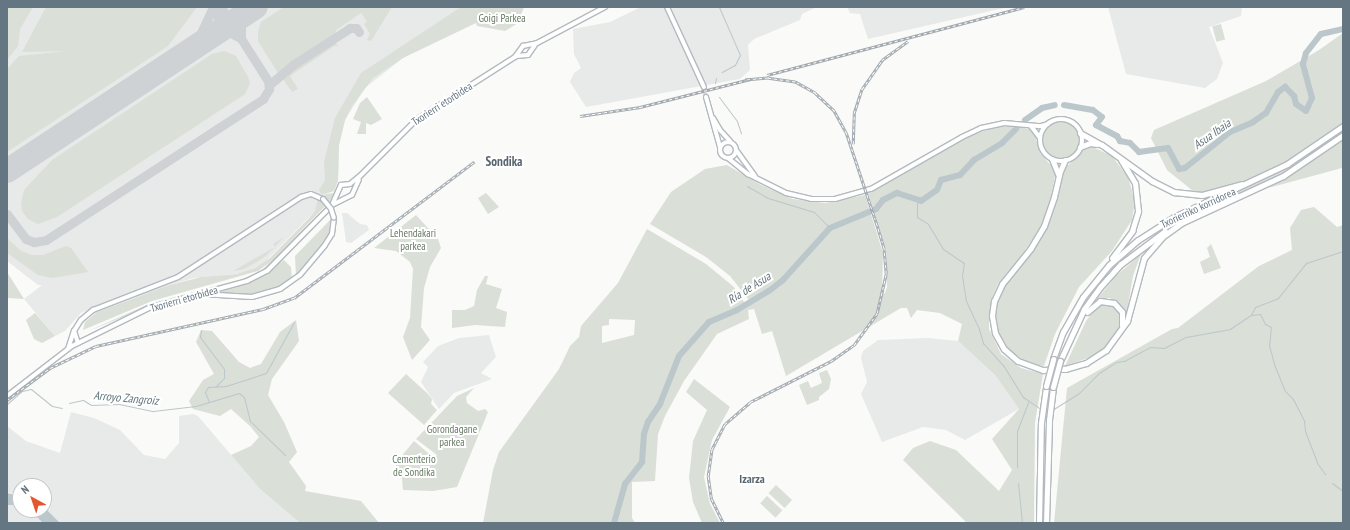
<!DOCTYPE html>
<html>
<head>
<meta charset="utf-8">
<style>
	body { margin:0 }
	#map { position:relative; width:1350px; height:530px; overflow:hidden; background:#fafaf8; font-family:"PT Sans Narrow",sans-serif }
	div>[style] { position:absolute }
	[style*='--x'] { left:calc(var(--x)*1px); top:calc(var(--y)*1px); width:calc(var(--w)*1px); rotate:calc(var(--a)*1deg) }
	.built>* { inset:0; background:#e8e9e9 }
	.green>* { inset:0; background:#dadfd7; transform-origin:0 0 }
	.round { border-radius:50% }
	.water>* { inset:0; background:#bbc7cb }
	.stream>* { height:1px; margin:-0.5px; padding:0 0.5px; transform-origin:0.5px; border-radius:0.5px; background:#bbc7cb }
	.river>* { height:6px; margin:-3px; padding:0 3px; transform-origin:3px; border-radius:3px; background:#bbc7cb }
	.taxiway>* { height:9px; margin:-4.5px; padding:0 4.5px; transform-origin:4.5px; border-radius:4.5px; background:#ced2d4 }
	.runway>* { height:24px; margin:-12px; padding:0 12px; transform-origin:12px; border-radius:12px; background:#ced2d4 }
	.secondary-tunnel>* { height:4px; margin-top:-2px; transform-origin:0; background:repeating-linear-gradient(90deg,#d5d9db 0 4px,transparent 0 6px) }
	.roads { filter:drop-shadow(1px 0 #b3babf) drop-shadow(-1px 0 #b3babf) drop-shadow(0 1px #b3babf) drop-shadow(0 -1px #b3babf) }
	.secondary>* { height:4px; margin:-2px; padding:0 2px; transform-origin:2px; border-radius:2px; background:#fff }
	.secondary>.ring { margin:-2px; padding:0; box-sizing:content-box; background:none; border:4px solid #fff; border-radius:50% }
	.highway>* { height:5px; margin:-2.5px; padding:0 2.5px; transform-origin:2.5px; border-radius:2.5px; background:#fff }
	.rail>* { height:2.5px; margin-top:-1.25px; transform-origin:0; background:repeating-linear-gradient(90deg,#fff 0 3px,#a2aab0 0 6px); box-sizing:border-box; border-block:1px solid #a2aab0 }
	.bridges { filter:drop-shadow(1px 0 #b3babf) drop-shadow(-1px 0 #b3babf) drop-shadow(0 1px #b3babf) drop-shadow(0 -1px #b3babf) }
	.secondary-bridge>* { height:4px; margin:-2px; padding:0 2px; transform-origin:2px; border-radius:2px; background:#fff }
	.highway-bridge>* { height:5px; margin:-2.5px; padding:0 2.5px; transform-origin:2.5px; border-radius:2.5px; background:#fff }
	span { translate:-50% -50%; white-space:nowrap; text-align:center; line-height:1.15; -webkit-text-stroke:4px #fff; paint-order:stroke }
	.park-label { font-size:11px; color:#687a64 }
	.street-label { font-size:11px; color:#657683 }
	.water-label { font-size:12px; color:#60757c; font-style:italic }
	.neighbourhood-label { font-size:12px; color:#57646e; font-weight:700 }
	.quarter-label { font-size:13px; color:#57646e; font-weight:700 }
	.frame { position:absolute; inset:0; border:8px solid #657683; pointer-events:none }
	.north { position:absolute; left:12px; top:478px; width:40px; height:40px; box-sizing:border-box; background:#fff; border:1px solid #c1c8cd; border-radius:50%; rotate:320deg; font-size:11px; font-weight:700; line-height:16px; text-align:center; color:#657683 }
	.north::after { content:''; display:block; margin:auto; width:14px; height:18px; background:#e4572e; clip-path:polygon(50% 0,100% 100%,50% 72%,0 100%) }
</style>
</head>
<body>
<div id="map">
	<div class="built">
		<i style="clip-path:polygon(15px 7px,485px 7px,403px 58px,365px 88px,345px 120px,339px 145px,338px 181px,334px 190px,321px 193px,315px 211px,263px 264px,243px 273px,193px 278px,136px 297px,134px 291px,81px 313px,65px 331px,55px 336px,24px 299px,42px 285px,38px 285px,7px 261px,7px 60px)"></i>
		<i style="clip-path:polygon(641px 7px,817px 7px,802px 14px,800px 20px,754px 39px,748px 45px,750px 70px,740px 79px,586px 107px,570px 82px,574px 73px,581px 68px,574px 54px,573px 29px,610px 22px)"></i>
		<i style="clip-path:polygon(847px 7px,1008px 7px,868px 39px,860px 14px,850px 13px)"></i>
		<i style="clip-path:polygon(1108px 7px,1242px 7px,1241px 16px,1209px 27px,1223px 63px,1217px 79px,1205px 88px,1126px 74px)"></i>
		<i style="clip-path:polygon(342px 213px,347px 213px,360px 224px,367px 225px,369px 230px,351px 243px,346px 242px)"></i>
		<i style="clip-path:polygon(489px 335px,496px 357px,481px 373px,492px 379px,454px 393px,439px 409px,421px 382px,428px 367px,423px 362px,438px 346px,459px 338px)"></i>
		<i style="clip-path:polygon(928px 338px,958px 341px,995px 375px,1019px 409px,965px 440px,946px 430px,923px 427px,882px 442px,861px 394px,867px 382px,861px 358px,863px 351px,878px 340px)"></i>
		<i style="clip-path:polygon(71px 412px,94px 418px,120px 430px,144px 455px,165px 459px,179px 443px,179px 416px,193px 414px,198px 416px,260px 489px,300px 523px,60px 523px,44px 507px,44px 486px,20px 486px,20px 496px,7px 492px,7px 426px,26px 441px,60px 453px)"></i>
		<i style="clip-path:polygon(12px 504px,20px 505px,20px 510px,30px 510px,43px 523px,7px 523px,7px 505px)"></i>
	</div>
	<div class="green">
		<i style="clip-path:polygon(7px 7px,33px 7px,20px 29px,18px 46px,7px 60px)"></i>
		<i style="clip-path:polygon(46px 7px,197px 7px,168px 46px,7px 152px,7px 69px,19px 56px,68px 51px,22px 52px)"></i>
		<i style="clip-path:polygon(284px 7px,392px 7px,371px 41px,367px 40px,370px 34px,364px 24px,367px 21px,361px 13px,336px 30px,336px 34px,278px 73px,258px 41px,258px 32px,261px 22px)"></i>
		<i style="clip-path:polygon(461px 7px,524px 7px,518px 23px,505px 31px,477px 26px,476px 23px,403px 58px,373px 78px,352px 106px,345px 120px,339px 145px,338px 181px,334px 191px,322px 195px,319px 190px,325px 180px,324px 162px,335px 118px,361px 73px)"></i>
		<i style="left:1221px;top:24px;width:16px;height:9px;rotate:75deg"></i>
		<i style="clip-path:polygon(1343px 33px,1342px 168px,1238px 196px,1214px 208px,1167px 170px,1151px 138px,1154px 130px,1266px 81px,1319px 50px)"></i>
		<i style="clip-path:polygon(334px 40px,338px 46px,334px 46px,290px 76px,298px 89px,292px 92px,281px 76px)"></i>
		<i style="clip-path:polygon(224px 51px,236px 56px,248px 77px,250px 83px,245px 94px,57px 217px,38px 224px,28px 219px,22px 211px,21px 203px,24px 190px,52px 160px,212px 54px)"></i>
		<i style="clip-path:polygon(367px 97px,382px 119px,371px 125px,366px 123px,366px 134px,357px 134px,361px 122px,353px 119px,360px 103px)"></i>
		<i class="round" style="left:1043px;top:122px;width:36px;height:36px"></i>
		<i style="clip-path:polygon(evenodd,1015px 126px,1029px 129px,1035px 134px,1040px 153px,1056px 171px,1050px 201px,1043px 223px,1024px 252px,998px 284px,993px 295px,989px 316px,989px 329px,1001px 354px,1021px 368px,1043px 374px,1035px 423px,1034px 523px,967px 523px,903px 460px,913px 448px,930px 441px,956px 450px,999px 491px,1012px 470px,992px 439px,1019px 409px,995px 375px,958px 341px,962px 324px,940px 313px,917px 310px,911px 318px,907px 308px,901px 308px,786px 376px,772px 331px,762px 334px,754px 309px,748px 310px,749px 319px,717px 334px,684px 381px,665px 416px,658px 434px,655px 481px,632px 482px,632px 518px,635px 523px,483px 523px,493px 470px,499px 452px,559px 369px,570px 346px,579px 337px,581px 326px,618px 283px,647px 229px,706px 264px,734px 287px,744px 302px,749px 300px,730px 276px,706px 257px,650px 224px,671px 192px,705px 169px,727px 165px,761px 185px,793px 199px,825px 203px,865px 195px,883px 253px,882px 294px,885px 293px,887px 287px,886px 250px,868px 193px,972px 135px,996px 127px,1015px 126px,609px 319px,635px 320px,634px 335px,602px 343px,602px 326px,609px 325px,609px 319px)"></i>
		<i style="clip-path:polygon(1093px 147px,1112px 156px,1128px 177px,1135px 201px,1132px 220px,1112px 251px,1079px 287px,1055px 334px,1044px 366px,1036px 365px,1025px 361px,1005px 347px,997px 330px,994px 313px,996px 304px,1002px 289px,1028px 255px,1048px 224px,1064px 169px,1086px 148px)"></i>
		<i style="clip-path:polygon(337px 190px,332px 202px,272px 265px,261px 273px,246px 279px,160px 302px,86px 332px,149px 304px,242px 279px,261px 271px,331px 202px)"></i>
		<i style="clip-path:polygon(334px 193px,330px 201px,273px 260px,258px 271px,152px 301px,83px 330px,85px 322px,97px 312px,167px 286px,201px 277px,237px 274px,255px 268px,270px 258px,309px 218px,315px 211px,318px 198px,326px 194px)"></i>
		<i style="clip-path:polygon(486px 193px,499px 207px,488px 214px,478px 198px)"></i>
		<i style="clip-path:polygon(1314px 207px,1337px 227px,1343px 225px,1343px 523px,1054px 523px,1067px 388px,1172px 329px,1178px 328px,1259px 266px,1292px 250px,1290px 228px,1301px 210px)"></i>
		<i style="clip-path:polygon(416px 215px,438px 239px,441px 248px,430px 267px,424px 288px,421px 327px,430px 340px,412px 360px,403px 337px,410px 318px,413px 269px,410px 262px,396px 251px,374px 248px)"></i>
		<i style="clip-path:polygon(331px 219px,328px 239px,296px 276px,295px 256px)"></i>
		<i style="clip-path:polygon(284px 237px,267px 255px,260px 260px,244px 269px,233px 271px,275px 247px,273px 244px)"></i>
		<i style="clip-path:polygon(7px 238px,21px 251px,32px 255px,43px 255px,66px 246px,71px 248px,88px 272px,52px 278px,38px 275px,7px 253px)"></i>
		<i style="clip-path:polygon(1211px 244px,1221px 268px,1204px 274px,1200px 262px,1210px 257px,1207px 248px)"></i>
		<i style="clip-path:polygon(1141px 254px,1133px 276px,1127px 311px,1110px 298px,1097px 299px,1116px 276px)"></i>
		<i style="clip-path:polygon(284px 260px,291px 267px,292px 280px,277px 289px,252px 295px,213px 292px,255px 279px)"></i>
		<i style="clip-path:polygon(7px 272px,24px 299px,7px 298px)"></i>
		<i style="clip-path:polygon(485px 276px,488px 276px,486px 284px,502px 289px,496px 308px,507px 312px,505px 327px,475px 325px,452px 328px,452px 310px,465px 310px,474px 306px,477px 290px)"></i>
		<i style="clip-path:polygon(1102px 304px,1111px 305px,1120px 314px,1121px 322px,1117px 332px,1105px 347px,1094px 356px,1065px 366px,1086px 321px,1094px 310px)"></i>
		<i style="clip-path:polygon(35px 313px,55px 336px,42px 343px,34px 339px,26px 320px)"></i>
		<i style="clip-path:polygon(296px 320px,299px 341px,272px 379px,268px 395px,284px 422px,297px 452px,289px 462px,306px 486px,305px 491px,361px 501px,379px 523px,300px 523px,260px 489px,231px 455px,251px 446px,259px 437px,250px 426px,231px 409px,220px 416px,193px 409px,189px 401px,203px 380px,214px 374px,196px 342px,201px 330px,212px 331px,239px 362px,250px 368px,261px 364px,280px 332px)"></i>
		<i style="clip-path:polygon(827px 370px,831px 379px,829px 389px,819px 397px,819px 400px,807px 405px,799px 385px,808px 381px,811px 388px,822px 383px,819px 373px)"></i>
		<i style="clip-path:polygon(406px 374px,427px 393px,432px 399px,431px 404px,437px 410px,424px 425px,388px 393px)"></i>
		<i style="clip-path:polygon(694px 379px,730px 407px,712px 440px,704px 477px,710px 504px,720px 523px,702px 523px,693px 502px,689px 478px,693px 441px,707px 410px,686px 392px)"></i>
		<i style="clip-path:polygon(474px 388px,466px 397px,467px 403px,478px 411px,485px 409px,488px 412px,457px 487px,433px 491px,403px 490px,402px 479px,395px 464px,414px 441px,434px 458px,437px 455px,416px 439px,457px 396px)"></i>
		<i style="left:776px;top:485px;width:22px;height:11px;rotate:43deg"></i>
		<i style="left:767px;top:496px;width:21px;height:10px;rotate:43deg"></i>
	</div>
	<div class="water">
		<i style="clip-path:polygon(7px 493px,20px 496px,20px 505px,7px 505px)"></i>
		<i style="clip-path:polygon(44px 507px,60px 523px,43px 523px,30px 510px,44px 510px)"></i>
	</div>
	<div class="stream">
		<i style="--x:719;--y:7;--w:52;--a:66.4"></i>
		<i style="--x:740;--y:55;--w:11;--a:117"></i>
		<i style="--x:735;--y:65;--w:15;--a:152"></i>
		<i style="--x:715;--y:83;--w:5;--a:-79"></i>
		<i style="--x:719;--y:97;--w:30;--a:53"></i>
		<i style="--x:737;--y:121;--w:13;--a:72"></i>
		<i style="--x:747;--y:186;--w:24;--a:30"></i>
		<i style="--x:768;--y:198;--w:48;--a:16.9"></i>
		<i style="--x:814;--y:212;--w:23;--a:45"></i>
		<i style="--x:917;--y:201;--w:16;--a:90"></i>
		<i style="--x:917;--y:217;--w:13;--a:32"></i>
		<i style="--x:928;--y:224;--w:29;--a:59"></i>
		<i style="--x:943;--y:249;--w:25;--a:34"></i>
		<i style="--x:964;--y:263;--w:13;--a:99"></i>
		<i style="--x:962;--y:276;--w:25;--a:81"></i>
		<i style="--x:966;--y:301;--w:31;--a:65"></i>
		<i style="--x:979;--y:329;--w:15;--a:74"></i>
		<i style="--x:983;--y:343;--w:30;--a:48"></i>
		<i style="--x:1003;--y:365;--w:38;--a:58"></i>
		<i style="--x:1023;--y:397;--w:22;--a:34"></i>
		<i style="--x:1251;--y:315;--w:9;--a:-63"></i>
		<i style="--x:1255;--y:307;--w:25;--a:-21"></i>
		<i style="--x:1278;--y:298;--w:45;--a:-51.3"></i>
		<i style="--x:1306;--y:263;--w:39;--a:-18"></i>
		<i style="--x:1252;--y:315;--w:8;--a:-7"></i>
		<i style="--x:1260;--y:314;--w:11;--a:63"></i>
		<i style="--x:1265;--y:324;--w:7;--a:27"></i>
		<i style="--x:1271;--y:327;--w:18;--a:96"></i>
		<i style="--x:1269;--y:345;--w:20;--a:75"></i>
		<i style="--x:1274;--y:364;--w:29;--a:68"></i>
		<i style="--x:1285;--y:391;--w:11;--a:45"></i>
		<i style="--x:1293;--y:399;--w:25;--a:63"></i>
		<i style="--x:1304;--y:421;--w:10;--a:84"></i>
		<i style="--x:1305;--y:431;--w:34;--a:69"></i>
		<i style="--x:1317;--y:463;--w:14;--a:54"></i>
		<i style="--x:201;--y:330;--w:7;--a:98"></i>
		<i style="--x:200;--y:337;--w:40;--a:53"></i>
		<i style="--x:224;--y:369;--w:9;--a:90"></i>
		<i style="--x:224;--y:378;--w:11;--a:135"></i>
		<i style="--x:209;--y:402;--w:11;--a:-112"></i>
		<i style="--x:205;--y:392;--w:6;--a:-59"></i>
		<i style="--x:208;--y:387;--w:18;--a:-3"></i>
		<i style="--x:226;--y:386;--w:42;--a:-18"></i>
		<i style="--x:266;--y:373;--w:58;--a:-61.2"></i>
		<i style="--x:69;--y:403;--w:14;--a:-12"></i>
		<i style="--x:83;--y:400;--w:9;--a:32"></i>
		<i style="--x:91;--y:405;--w:28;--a:-2"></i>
		<i style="--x:119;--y:404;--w:35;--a:12"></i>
		<i style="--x:153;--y:411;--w:43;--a:-6.6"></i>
		<i style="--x:196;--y:406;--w:45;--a:-16.8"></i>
		<i style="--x:239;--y:393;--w:6;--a:39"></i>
		<i style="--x:244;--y:397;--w:25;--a:76"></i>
		<i style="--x:250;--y:421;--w:49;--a:44.2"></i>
		<i style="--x:7;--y:404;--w:20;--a:-41"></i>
		<i style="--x:22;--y:391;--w:9;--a:-13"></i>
		<i style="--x:31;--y:389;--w:27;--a:39"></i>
		<i style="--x:52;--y:406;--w:10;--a:11"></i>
		<i style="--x:1052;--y:410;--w:32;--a:-32"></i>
		<i style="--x:1079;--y:393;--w:28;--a:-45"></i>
		<i style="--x:1099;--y:373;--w:20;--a:-33"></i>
		<i style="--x:1116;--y:362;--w:8;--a:-7"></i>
		<i style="--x:1124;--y:361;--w:30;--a:-28"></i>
		<i style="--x:1150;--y:347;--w:14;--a:4"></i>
		<i style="--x:1164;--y:348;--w:25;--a:-27"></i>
		<i style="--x:1186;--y:337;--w:45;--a:-10.3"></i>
		<i style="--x:1230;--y:329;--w:25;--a:-34"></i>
		<i style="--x:1017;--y:467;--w:36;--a:-90"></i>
		<i style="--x:1017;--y:431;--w:31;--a:-69"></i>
		<i style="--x:1018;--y:483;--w:40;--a:84.3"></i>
		<i style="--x:1332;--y:483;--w:14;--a:36"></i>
	</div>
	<div class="river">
		<i style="--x:1064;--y:105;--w:29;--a:10"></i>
		<i style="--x:1093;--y:110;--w:11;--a:38"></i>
		<i style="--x:1102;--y:117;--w:10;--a:127"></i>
		<i style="--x:1096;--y:125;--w:24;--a:28"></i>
		<i style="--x:1117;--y:136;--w:6;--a:59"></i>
		<i style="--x:1120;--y:141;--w:10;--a:11"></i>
		<i style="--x:1130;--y:143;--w:13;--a:45"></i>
		<i style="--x:1139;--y:152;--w:29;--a:-8"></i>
		<i style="--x:1168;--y:148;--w:24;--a:62"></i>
		<i style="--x:1179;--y:169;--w:6;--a:-9"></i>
		<i style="--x:1185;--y:168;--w:58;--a:-38.7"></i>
		<i style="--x:1230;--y:132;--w:25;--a:-23"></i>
		<i style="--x:1253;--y:122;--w:16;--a:-35"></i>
		<i style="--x:1266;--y:113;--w:24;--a:-60"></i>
		<i style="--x:1278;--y:92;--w:9;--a:-36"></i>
		<i style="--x:1285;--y:87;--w:13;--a:45"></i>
		<i style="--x:1294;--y:96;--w:8;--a:76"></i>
		<i style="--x:1296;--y:104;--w:12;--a:35"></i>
		<i style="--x:1306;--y:111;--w:14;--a:-65"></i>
		<i style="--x:1312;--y:98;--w:35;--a:-105"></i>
		<i style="--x:1303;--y:64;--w:11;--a:-75"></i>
		<i style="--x:1306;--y:53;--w:24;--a:-52"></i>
		<i style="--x:1321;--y:34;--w:23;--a:-13"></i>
		<i style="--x:1025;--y:120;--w:21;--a:-35"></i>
		<i style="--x:1042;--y:108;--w:13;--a:-13"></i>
		<i style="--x:614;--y:523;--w:41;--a:-74.2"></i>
		<i style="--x:625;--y:484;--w:28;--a:-52"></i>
		<i style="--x:642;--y:462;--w:28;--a:-86"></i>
		<i style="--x:644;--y:434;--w:13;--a:-72"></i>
		<i style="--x:648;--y:422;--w:22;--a:-56"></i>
		<i style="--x:660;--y:404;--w:52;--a:-68.4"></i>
		<i style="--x:679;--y:356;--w:45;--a:-48.6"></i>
		<i style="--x:709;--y:322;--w:30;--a:-23"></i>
		<i style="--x:737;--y:310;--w:37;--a:-31"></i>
		<i style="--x:769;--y:291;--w:18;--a:-38"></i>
		<i style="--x:783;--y:280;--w:70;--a:-47.9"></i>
		<i style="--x:830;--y:228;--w:50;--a:-22.4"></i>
		<i style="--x:876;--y:209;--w:11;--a:-52"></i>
		<i style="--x:883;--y:200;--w:16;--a:-27"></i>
		<i style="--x:897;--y:193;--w:25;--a:18"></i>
		<i style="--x:921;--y:201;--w:19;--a:-35"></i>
		<i style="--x:937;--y:190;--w:11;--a:-68"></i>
		<i style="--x:941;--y:180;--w:20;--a:-15"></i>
		<i style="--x:960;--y:175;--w:21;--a:-47"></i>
		<i style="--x:974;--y:160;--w:33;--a:-31"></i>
		<i style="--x:1002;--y:143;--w:20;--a:-45"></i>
	</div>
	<div class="taxiway">
		<i style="--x:213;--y:7;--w:14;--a:65"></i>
		<i style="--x:219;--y:20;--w:16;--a:4"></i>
		<i style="--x:212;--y:36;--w:16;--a:-18"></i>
		<i style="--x:227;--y:31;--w:15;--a:28"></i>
		<i style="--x:241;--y:36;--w:13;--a:-90"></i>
		<i style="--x:241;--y:23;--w:13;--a:-58"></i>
		<i style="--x:177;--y:59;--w:31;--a:-45"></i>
		<i style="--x:199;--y:37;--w:33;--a:-65"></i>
		<i style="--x:269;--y:85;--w:33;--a:-40"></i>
		<i style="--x:294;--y:64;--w:67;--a:-32.7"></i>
		<i style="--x:350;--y:28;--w:6;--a:0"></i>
		<i style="--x:356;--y:28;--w:5;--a:53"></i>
		<i style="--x:7;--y:214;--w:31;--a:53"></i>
		<i style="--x:26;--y:239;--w:9;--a:21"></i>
		<i style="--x:34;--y:242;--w:12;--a:-9"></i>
		<i style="--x:46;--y:240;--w:259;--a:-33"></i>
		<i style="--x:263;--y:99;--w:12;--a:-59"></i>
		<i style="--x:269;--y:89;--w:8;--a:-97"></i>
		<i style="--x:268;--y:81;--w:88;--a:-122.4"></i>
	</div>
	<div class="runway">
		<i style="--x:7;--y:171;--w:298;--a:-33.4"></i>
	</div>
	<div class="secondary-tunnel">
		<i style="--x:704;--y:87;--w:10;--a:79"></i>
	</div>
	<div class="roads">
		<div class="secondary">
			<i style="--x:667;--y:7;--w:88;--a:65.2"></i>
			<i style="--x:516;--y:56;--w:12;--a:-5"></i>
			<i style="--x:528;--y:55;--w:12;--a:-55"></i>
			<i style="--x:706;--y:97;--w:52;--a:74.4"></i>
			<i style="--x:713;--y:118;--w:14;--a:60"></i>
			<i style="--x:720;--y:130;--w:15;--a:48"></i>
			<i class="ring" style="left:1040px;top:119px;width:38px;height:38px"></i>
			<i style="--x:1031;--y:126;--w:15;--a:53"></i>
			<i class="ring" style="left:720px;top:142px;width:12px;height:12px"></i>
			<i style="--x:736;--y:150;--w:32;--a:54"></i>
			<i style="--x:728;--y:158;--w:26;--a:39"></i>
			<i style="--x:748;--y:174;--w:42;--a:26.6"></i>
			<i style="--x:786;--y:193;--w:26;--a:13"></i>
			<i style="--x:811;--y:199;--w:24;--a:0"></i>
			<i style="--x:835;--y:199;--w:37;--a:-16"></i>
			<i style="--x:871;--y:189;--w:105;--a:-29.7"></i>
			<i style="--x:962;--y:137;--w:21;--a:-25"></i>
			<i style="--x:981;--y:128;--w:24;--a:-12"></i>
			<i style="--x:1004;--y:123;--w:37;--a:5"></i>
			<i style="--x:1041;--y:126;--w:7;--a:-16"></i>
			<i style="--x:334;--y:204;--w:20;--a:-27"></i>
			<i style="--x:352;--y:195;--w:17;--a:-66"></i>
			<i style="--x:201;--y:294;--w:51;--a:3.4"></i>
			<i style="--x:252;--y:297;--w:29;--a:-16"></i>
			<i style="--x:280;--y:289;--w:24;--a:-35"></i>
			<i style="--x:300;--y:275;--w:39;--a:-50"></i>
			<i style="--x:325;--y:245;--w:13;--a:-58"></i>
			<i style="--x:332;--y:234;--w:16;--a:-83"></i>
			<i style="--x:78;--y:343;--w:13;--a:-108"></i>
			<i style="--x:74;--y:331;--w:13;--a:-58"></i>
			<i style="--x:81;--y:320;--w:16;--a:-40"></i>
			<i style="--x:93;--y:310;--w:91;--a:-21.2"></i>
			<i style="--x:178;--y:277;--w:147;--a:-33"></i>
			<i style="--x:301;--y:197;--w:10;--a:-17"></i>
			<i style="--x:311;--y:194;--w:13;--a:23"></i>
			<i style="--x:68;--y:349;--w:19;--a:-72"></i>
			<i style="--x:7;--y:396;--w:82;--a:-37.6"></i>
			<i style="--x:72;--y:346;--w:86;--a:-26.3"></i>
			<i style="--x:149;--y:308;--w:102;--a:-15.4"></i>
			<i style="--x:247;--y:281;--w:22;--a:-27"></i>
			<i style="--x:267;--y:271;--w:93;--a:-45.4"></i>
			<i style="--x:332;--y:205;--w:22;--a:-66"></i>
			<i style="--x:341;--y:185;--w:9;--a:-6"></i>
			<i style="--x:350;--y:184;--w:13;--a:-39"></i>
			<i style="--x:360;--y:176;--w:79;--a:-45"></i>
			<i style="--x:416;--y:120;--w:117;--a:-32.5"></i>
			<i style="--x:515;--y:57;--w:14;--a:-54"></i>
			<i style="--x:523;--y:46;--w:14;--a:-12"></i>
			<i style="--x:537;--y:43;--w:77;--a:-27.9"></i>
		</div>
		<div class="highway">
			<i style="--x:1080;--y:133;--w:25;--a:29"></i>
			<i style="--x:1102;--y:145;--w:62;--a:35.8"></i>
			<i style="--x:1152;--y:181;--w:25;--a:27"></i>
			<i style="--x:1174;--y:192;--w:28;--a:6"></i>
			<i style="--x:1202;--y:195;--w:41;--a:-15.4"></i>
			<i style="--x:1080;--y:147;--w:11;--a:-22"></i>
			<i style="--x:1090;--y:143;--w:7;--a:8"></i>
			<i style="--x:1052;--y:159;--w:16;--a:68"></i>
			<i style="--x:1065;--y:160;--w:12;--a:114"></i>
			<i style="--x:1060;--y:171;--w:27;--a:103"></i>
			<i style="--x:1054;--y:197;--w:31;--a:109"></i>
			<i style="--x:1044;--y:226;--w:26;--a:121"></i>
			<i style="--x:1031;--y:248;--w:46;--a:128.9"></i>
			<i style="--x:1002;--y:284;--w:19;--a:115"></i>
			<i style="--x:994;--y:301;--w:15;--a:98"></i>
			<i style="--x:992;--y:316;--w:17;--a:80"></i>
			<i style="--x:995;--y:333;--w:18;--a:61"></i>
			<i style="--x:1004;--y:349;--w:18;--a:41"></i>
			<i style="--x:1018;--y:361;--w:27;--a:20"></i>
			<i style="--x:1043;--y:370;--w:22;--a:-3"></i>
			<i style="--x:1065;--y:369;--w:22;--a:-16"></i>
			<i style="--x:1086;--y:363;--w:24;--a:-33"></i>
			<i style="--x:1106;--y:350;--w:36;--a:-54"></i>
			<i style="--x:1127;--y:321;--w:65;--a:-74.9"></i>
			<i style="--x:1144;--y:258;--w:28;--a:-49"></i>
			<i style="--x:1162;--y:237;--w:24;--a:-36"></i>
			<i style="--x:1179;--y:224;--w:115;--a:-24.8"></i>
			<i style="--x:1283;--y:176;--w:73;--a:-34.3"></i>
			<i style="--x:1112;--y:258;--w:34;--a:-53"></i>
			<i style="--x:1132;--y:231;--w:21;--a:-73"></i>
			<i style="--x:1138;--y:211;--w:28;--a:-96"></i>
			<i style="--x:1135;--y:183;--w:27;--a:-121"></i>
			<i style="--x:1087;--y:312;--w:17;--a:-40"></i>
			<i style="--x:1100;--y:301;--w:14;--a:8"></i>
			<i style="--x:1114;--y:303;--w:12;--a:48"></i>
			<i style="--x:1122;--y:312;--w:13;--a:90"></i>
			<i style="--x:1053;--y:359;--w:29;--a:-70"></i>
			<i style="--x:1063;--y:332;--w:40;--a:-60.3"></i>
			<i style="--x:1083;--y:297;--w:41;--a:-50.9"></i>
			<i style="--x:1109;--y:265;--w:38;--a:-41"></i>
			<i style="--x:1138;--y:240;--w:43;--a:-32.6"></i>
			<i style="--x:1174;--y:217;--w:125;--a:-25.1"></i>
			<i style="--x:1287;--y:164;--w:68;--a:-34.2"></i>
			<i style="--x:1060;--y:361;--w:57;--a:-65.2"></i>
			<i style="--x:1084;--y:309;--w:27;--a:-54"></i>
			<i style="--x:1100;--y:287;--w:31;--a:-48"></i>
			<i style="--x:1121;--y:264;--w:55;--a:-36.9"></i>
			<i style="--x:1039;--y:523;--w:100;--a:-88.9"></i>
			<i style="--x:1041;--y:423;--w:37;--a:-82"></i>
			<i style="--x:1046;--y:523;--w:103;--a:-88.3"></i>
			<i style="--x:1049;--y:420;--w:33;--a:-83"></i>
		</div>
	</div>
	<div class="rail">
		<i style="--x:767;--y:75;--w:266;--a:-14.8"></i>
		<i style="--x:580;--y:116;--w:61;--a:-8.5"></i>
		<i style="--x:640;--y:107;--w:114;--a:-14.2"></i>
		<i style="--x:853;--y:144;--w:31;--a:-88"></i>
		<i style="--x:854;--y:113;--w:25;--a:-72"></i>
		<i style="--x:862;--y:89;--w:35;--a:-55"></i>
		<i style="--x:882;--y:60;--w:32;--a:-36"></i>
		<i style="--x:7;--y:400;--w:54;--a:-36.7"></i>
		<i style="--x:50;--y:368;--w:51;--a:-25.6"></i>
		<i style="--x:96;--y:346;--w:171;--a:-12.5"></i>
		<i style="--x:263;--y:309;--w:33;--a:-20"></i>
		<i style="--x:294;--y:298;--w:226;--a:-37.1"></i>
		<i style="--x:723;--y:523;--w:28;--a:-116"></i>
		<i style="--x:711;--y:498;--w:22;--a:-98"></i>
		<i style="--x:708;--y:476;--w:27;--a:-82"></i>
		<i style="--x:712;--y:449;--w:28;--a:-63"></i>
		<i style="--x:725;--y:424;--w:33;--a:-41"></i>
		<i style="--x:750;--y:402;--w:91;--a:-26.8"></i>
		<i style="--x:831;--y:361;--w:28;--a:-35"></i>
		<i style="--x:854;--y:345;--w:39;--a:-54"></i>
		<i style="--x:877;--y:313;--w:40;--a:-77"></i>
		<i style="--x:886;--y:274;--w:25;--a:-95"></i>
		<i style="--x:884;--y:249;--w:24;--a:-107"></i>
		<i style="--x:877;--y:226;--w:98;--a:-108.4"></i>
		<i style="--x:846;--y:133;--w:25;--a:-119"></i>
		<i style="--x:834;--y:111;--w:26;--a:-137"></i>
		<i style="--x:815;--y:93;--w:23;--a:-151"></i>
		<i style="--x:795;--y:82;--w:27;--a:-172"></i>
		<i style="--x:768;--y:78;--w:23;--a:175"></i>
	</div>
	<div class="bridges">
		<div class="secondary-bridge">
			<i style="--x:323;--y:199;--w:13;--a:51"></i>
			<i style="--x:331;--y:209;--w:9;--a:72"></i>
		</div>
		<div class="highway-bridge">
			<i style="--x:1046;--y:386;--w:28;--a:-75"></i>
			<i style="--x:1053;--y:387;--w:27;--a:-75"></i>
		</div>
	</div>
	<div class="park-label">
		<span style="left:502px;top:18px">Goigi Parkea</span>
		<span style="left:413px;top:240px">Lehendakari<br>parkea</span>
		<span style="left:452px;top:436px">Gorondagane<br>parkea</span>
		<span style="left:414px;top:466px">Cementerio<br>de Sondika</span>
	</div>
	<div class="street-label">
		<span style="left:442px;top:104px;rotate:-33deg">Txorierri etorbidea</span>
		<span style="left:1198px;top:208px;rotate:-25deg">Txorierriko korridorea</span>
		<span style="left:184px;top:299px;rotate:-16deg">Txorierri etorbidea</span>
	</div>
	<div class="water-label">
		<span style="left:1212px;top:134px;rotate:-35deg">Asua Ibaia</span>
		<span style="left:749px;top:288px;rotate:-32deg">Ría de Asua</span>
		<span style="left:126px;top:398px;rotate:5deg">Arroyo Zangroiz</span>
	</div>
	<div class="neighbourhood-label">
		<span style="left:752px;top:479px">Izarza</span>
	</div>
	<div class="quarter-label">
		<span style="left:504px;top:162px">Sondika</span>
	</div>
	<div class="frame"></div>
	<div class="north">N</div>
</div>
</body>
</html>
